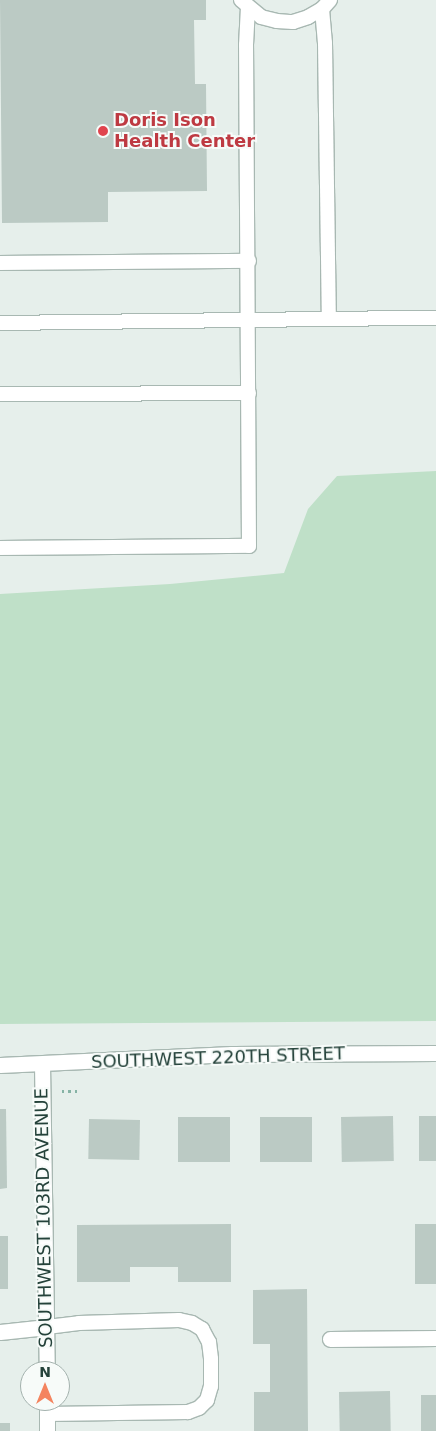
<!DOCTYPE html>
<html>
<head>
<meta charset="utf-8">
<style>
	body { margin:0 }
	#map { position:relative; width:436px; height:1431px; overflow:hidden; background:#e6efeb; font-family:"DejaVu Sans",sans-serif }
	div>[style] { position:absolute }
	[style*='--x'] { left:calc(var(--x)*1px); top:calc(var(--y)*1px); width:calc(var(--w)*1px); rotate:calc(var(--a)*1deg) }
	.green>* { inset:0; background:#bfe0c8 }
	.building>* { inset:0; background:#bbcac4; transform-origin:0 0 }
	.path>* { height:3px; margin-top:-1.5px; transform-origin:0; background:repeating-linear-gradient(90deg,#86b3a5 0 2.5px,transparent 0 6.5px) }
	.roads { filter:drop-shadow(1px 0 #a8b8b2) drop-shadow(-1px 0 #a8b8b2) drop-shadow(0 1px #a8b8b2) drop-shadow(0 -1px #a8b8b2) }
	.lane>* { height:14px; margin:-7px; padding:0 7px; transform-origin:7px; border-radius:7px; background:#fff }
	.street>* { height:15px; margin:-7.5px; padding:0 7.5px; transform-origin:7.5px; border-radius:7.5px; background:#fff }
	.dots>* { width:14px; height:14px; translate:-50% -50%; box-sizing:border-box; border:2px solid #f7fbf9; border-radius:50% }
	span { translate:-50% -50%; white-space:nowrap; text-align:center; line-height:1.15; -webkit-text-stroke:4px #f7fbf9; paint-order:stroke }
	.health-label { font-size:18px; color:#be3a42; font-weight:700 }
	.left { translate:0 -50%; text-align:left }
	.street-label { font-size:18px; color:#24423a }
	.north { position:absolute; left:20px; top:1361px; width:50px; height:50px; box-sizing:border-box; background:#f7fbf9; border:1px solid #a3b1ad; border-radius:50%; rotate:0deg; font-size:14px; font-weight:700; line-height:20px; text-align:center; color:#24423a }
	.north::after { content:''; display:block; margin:auto; width:18px; height:22px; background:#f4845f; clip-path:polygon(50% 0,100% 100%,50% 72%,0 100%) }
</style>
</head>
<body>
<div id="map">
	<div class="green">
		<i style="clip-path:polygon(436px 471px,436px 1021px,0 1024px,0 594px,170px 584px,284px 573px,308px 509px,337px 476px)"></i>
	</div>
	<div class="building">
		<i style="clip-path:polygon(0 0,206px 0,206px 20px,194px 20px,195px 84px,206px 84px,207px 191px,108px 192px,108px 222px,2px 223px)"></i>
		<i style="clip-path:polygon(0 1109px,6px 1109px,7px 1188px,0 1189px)"></i>
		<i style="left:393px;top:1116px;width:45px;height:52px;rotate:89deg"></i>
		<i style="left:419px;top:1116px;width:17px;height:45px"></i>
		<i style="left:230px;top:1117px;width:45px;height:52px;rotate:90deg"></i>
		<i style="left:260px;top:1117px;width:52px;height:45px"></i>
		<i style="left:89px;top:1119px;width:51px;height:40px;rotate:1deg"></i>
		<i style="clip-path:polygon(231px 1224px,231px 1282px,178px 1282px,178px 1267px,130px 1267px,130px 1282px,77px 1282px,77px 1225px)"></i>
		<i style="left:415px;top:1224px;width:21px;height:60px"></i>
		<i style="left:0;top:1236px;width:8px;height:53px"></i>
		<i style="clip-path:polygon(307px 1289px,308px 1431px,254px 1431px,254px 1392px,270px 1392px,270px 1344px,253px 1344px,253px 1290px)"></i>
		<i style="left:390px;top:1391px;width:40px;height:51px;rotate:89deg"></i>
		<i style="left:436px;top:1395px;width:36px;height:15px;rotate:90deg"></i>
		<i style="left:0;top:1423px;width:10px;height:8px"></i>
	</div>
	<div class="path">
		<i style="--x:62;--y:1091;--w:17;--a:0"></i>
	</div>
	<div class="roads">
		<div class="lane">
			<i style="--x:241;--y:0;--w:26;--a:40"></i>
			<i style="--x:261;--y:17;--w:16;--a:14"></i>
			<i style="--x:277;--y:21;--w:16;--a:4"></i>
			<i style="--x:293;--y:22;--w:16;--a:-18"></i>
			<i style="--x:308;--y:17;--w:16;--a:-30"></i>
			<i style="--x:322;--y:9;--w:12;--a:-48"></i>
			<i style="--x:322;--y:9;--w:34;--a:85"></i>
			<i style="--x:325;--y:43;--w:276;--a:89.2"></i>
			<i style="--x:0;--y:263;--w:249;--a:-0.5"></i>
			<i style="--x:0;--y:323;--w:436;--a:-0.7"></i>
			<i style="--x:0;--y:394;--w:249;--a:-0.2"></i>
			<i style="--x:0;--y:548;--w:249;--a:-0.5"></i>
			<i style="--x:249;--y:546;--w:501;--a:-90.34"></i>
			<i style="--x:246;--y:45;--w:37;--a:-87"></i>
			<i style="--x:47;--y:1327;--w:32;--a:-7"></i>
			<i style="--x:79;--y:1323;--w:100;--a:-1.7"></i>
			<i style="--x:179;--y:1320;--w:13;--a:13"></i>
			<i style="--x:192;--y:1323;--w:12;--a:31"></i>
			<i style="--x:202;--y:1329;--w:15;--a:62"></i>
			<i style="--x:209;--y:1342;--w:17;--a:83"></i>
			<i style="--x:211;--y:1359;--w:27;--a:90"></i>
			<i style="--x:211;--y:1386;--w:15;--a:106"></i>
			<i style="--x:207;--y:1400;--w:11;--a:135"></i>
			<i style="--x:199;--y:1408;--w:12;--a:160"></i>
			<i style="--x:188;--y:1412;--w:141;--a:179.2"></i>
		</div>
		<div class="street">
			<i style="--x:42;--y:1064;--w:307;--a:89.1"></i>
			<i style="--x:0;--y:1065;--w:232;--a:-2.7"></i>
			<i style="--x:232;--y:1054;--w:204;--a:-0.3"></i>
			<i style="--x:0;--y:1332;--w:47;--a:-6.1"></i>
			<i style="--x:330;--y:1339;--w:106;--a:-0.5"></i>
			<i style="--x:47;--y:1401;--w:30;--a:90"></i>
		</div>
	</div>
	<div class="dots">
		<i style="left:103px;top:131px;background:#e0444e"></i>
	</div>
	<div class="health-label">
		<span class="left" style="left:114px;top:131px">Doris Ison<br>Health Center</span>
	</div>
	<div class="street-label">
		<span style="left:218px;top:1058px;rotate:-2deg">SOUTHWEST 220TH STREET</span>
		<span style="left:44px;top:1218px;rotate:-91deg">SOUTHWEST 103RD AVENUE</span>
	</div>
	<div class="north">N</div>
</div>
</body>
</html>
